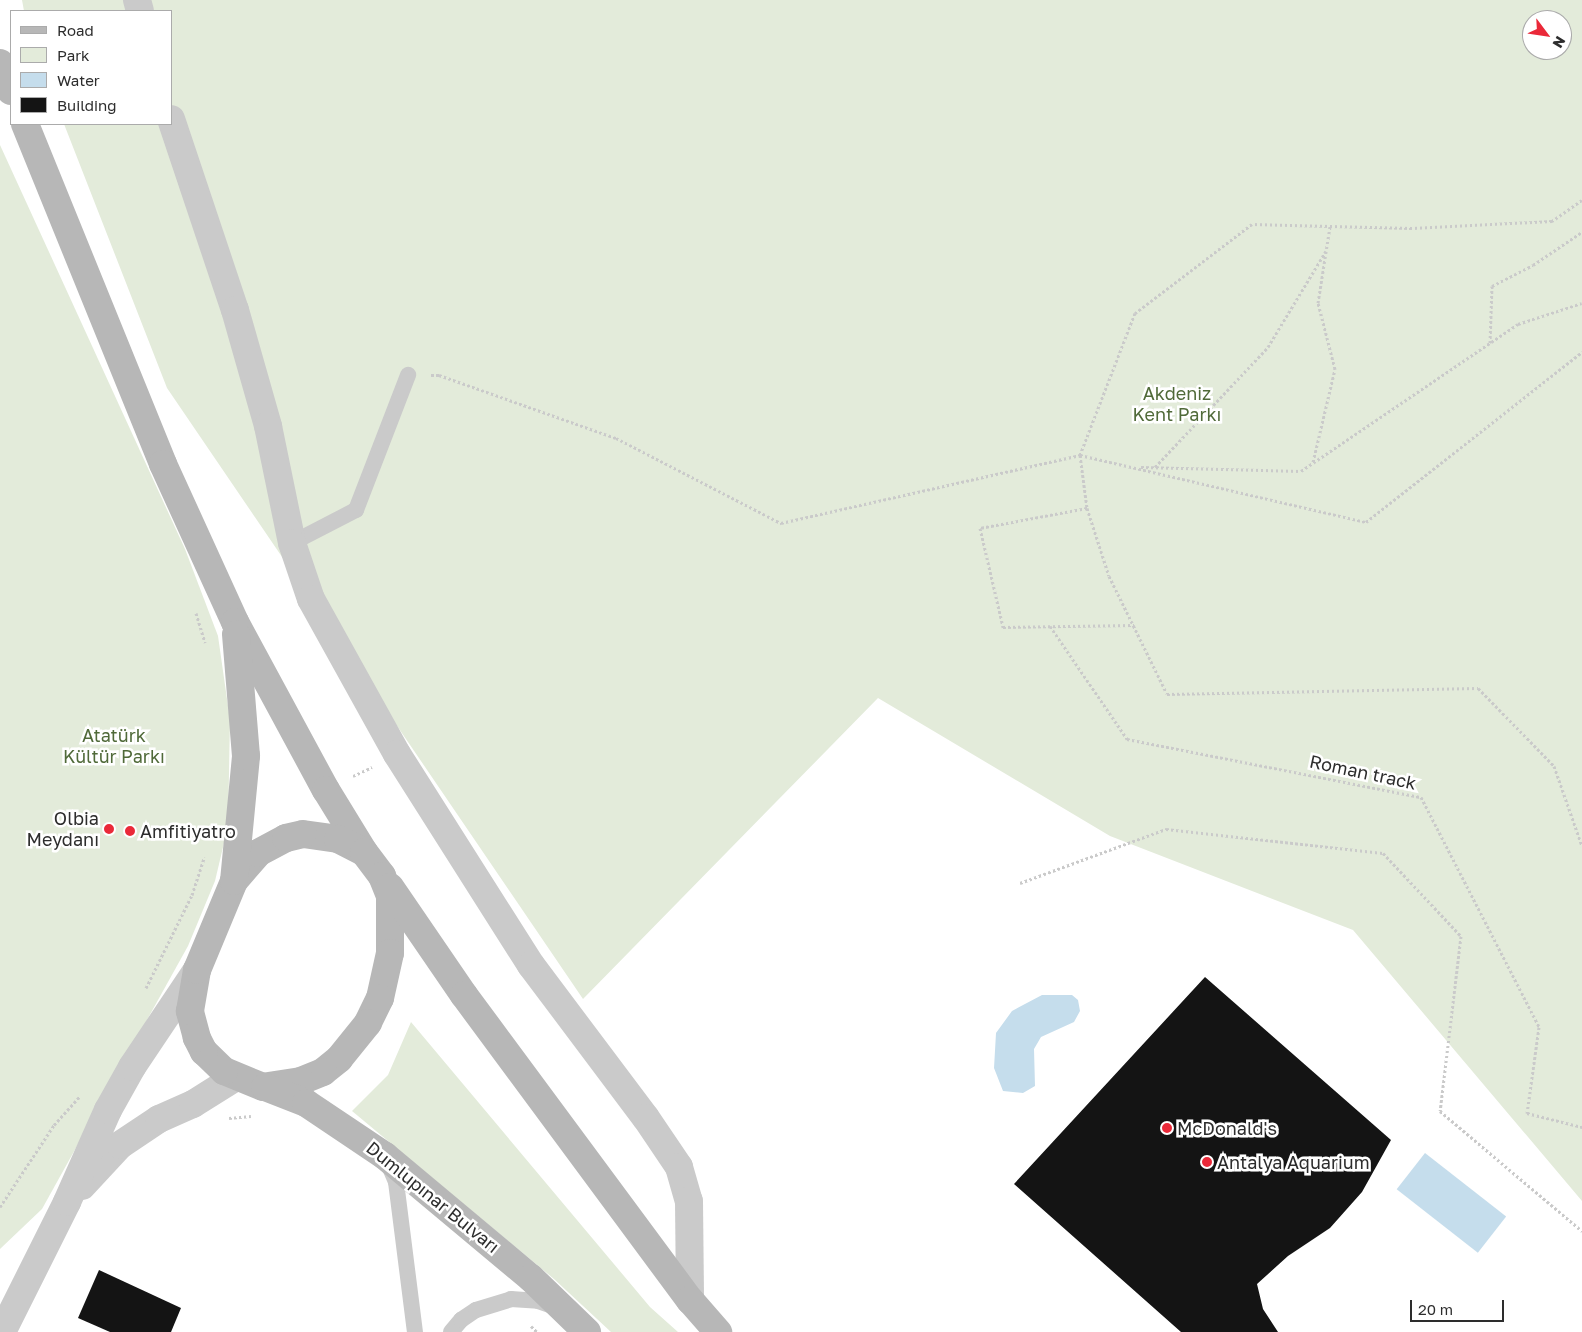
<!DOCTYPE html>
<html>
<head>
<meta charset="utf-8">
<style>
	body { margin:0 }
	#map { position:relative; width:1582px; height:1332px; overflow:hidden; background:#fff; font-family:"Golos Text",sans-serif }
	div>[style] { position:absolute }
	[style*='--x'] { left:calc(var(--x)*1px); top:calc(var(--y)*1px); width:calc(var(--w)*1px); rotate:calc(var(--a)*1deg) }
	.green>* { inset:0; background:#e3ebda }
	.water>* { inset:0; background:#c5ddec; transform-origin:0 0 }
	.building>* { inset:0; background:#141414 }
	.path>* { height:3px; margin-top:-1.5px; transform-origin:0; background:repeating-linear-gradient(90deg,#cacaca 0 2.5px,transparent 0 5px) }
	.service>* { height:16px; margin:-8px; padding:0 8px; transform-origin:8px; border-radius:8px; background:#cacaca }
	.minor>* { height:28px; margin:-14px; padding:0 14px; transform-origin:14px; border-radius:14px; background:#cacaca }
	.tertiary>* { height:28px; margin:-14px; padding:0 14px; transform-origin:14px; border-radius:14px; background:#cacaca }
	.secondary>* { height:28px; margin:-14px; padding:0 14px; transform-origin:14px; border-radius:14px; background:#b7b7b7 }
	.dots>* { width:14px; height:14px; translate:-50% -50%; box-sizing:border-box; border:2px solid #fff; border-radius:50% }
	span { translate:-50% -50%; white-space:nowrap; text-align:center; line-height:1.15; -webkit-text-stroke:5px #fff; paint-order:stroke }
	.park-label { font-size:18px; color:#506a39 }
	.street-label { font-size:18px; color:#2d2d2d }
	.poi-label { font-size:18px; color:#2d2d2d }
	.right { translate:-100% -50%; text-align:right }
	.left { translate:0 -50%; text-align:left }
	.legend { position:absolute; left:10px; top:10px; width:162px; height:115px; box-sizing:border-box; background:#fff; border:1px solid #ababab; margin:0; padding:6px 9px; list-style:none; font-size:15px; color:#2d2d2d }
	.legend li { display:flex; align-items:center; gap:10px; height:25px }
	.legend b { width:25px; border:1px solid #ababab }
	.north { position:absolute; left:1522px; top:10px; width:50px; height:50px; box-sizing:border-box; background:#fff; border:1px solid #ababab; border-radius:50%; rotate:121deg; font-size:14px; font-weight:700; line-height:20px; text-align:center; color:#2d2d2d }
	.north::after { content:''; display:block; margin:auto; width:18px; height:22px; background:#ea2939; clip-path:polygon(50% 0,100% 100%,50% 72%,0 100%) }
	.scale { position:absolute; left:1410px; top:1300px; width:94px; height:22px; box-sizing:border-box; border:2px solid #2d2d2d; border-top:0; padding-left:6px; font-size:15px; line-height:18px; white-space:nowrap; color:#2d2d2d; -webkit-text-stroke:4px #fff; paint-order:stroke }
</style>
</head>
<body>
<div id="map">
	<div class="green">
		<i style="clip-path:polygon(evenodd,22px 0,1582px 0,1582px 1201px,1353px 930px,1110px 836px,878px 698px,583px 999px,167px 388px,64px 124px,171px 124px,171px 11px,24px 11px,22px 0,1532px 20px,1562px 20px,1562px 50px,1532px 50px,1532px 20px)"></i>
		<i style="clip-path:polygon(0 145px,185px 549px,218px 636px,230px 720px,228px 826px,215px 881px,188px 946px,42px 1209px,0 1249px)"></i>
		<i style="clip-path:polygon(411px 1022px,650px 1307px,678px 1332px,611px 1332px,554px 1279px,352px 1111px,388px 1075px)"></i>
	</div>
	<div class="water">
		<i style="clip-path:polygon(1042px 995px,1072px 995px,1078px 1000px,1080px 1011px,1074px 1022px,1041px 1037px,1034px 1049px,1035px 1086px,1023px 1093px,1003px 1091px,994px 1068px,996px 1033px,1012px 1011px)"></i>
		<i style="left:1425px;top:1153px;width:103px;height:46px;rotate:38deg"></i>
	</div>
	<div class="building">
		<i style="clip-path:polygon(1205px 977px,1391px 1140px,1362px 1192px,1330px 1228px,1288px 1256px,1257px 1284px,1263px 1309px,1278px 1332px,1181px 1332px,1014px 1184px)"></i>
		<i style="clip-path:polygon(99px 1270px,181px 1308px,171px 1332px,110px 1332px,78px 1318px)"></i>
	</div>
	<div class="path">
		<i style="--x:1582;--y:200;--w:37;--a:145"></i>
		<i style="--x:1552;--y:221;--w:140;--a:177.1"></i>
		<i style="--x:1412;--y:228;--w:160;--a:-178.6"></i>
		<i style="--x:1252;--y:224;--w:147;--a:142.7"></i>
		<i style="--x:1135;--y:313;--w:152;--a:111.2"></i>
		<i style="--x:1080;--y:455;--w:53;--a:82.5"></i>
		<i style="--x:1087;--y:508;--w:71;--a:72.1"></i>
		<i style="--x:1109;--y:576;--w:131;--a:63.8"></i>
		<i style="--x:1167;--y:694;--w:311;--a:-1.1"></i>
		<i style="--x:1478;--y:688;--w:109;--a:45.7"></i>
		<i style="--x:1554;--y:766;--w:85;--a:70.7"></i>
		<i style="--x:1490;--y:343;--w:57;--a:-88"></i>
		<i style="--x:1492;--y:286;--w:46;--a:-27.1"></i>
		<i style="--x:1533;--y:265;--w:59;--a:-34"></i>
		<i style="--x:431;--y:375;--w:8;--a:0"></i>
		<i style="--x:439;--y:375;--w:188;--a:19.6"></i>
		<i style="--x:616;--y:438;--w:186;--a:27.3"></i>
		<i style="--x:781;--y:523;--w:307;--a:-12.8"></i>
		<i style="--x:1080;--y:455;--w:294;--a:13.2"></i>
		<i style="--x:1366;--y:522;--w:275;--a:-38.2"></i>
		<i style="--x:1313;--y:462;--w:96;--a:-76.7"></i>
		<i style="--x:1335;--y:369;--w:68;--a:-104.4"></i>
		<i style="--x:1318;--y:303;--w:78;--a:-81.1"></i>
		<i style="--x:1141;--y:467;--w:160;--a:1.4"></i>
		<i style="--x:1301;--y:471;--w:262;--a:-34.1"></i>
		<i style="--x:1518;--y:324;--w:67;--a:-18.2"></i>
		<i style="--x:1155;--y:467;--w:165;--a:-46.7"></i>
		<i style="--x:1268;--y:347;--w:112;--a:-58.9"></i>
		<i style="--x:1087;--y:508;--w:109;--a:169.4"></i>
		<i style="--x:980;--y:528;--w:102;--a:76.9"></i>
		<i style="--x:1003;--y:627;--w:131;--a:-0.9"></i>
		<i style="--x:196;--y:613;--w:31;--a:73"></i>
		<i style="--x:1050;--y:626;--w:137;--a:55.7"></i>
		<i style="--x:1127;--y:739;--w:300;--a:11.2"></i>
		<i style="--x:1421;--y:797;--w:259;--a:62.8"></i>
		<i style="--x:1539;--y:1027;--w:87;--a:97.9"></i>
		<i style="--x:1527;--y:1113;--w:57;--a:14.3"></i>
		<i style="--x:353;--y:776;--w:21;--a:-25"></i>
		<i style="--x:1020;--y:883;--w:156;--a:-20.3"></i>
		<i style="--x:1166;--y:829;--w:218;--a:6.3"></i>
		<i style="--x:1383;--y:853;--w:114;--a:46.8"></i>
		<i style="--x:1461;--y:936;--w:176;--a:96.8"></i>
		<i style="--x:1440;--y:1111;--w:186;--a:40.2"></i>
		<i style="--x:146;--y:988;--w:104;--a:-63.7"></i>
		<i style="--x:192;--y:895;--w:40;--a:-72"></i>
		<i style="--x:229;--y:1118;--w:22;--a:-5"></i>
		<i style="--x:0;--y:1207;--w:98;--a:-56.6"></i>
		<i style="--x:54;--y:1125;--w:38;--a:-48"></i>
		<i style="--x:531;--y:1326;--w:8;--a:45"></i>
	</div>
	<div class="service">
		<i style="--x:292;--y:543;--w:72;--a:-27.3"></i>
		<i style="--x:356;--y:510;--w:145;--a:-68.9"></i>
		<i style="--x:388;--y:1163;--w:21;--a:67"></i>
		<i style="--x:396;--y:1182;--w:151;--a:82.8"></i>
		<i style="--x:451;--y:1332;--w:16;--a:-50"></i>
		<i style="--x:461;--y:1320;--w:18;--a:-34"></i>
		<i style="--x:476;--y:1310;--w:37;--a:-17"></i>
		<i style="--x:511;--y:1299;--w:27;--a:4"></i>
		<i style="--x:538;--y:1301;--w:18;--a:19"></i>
	</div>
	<div class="minor">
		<i style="--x:82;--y:1186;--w:56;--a:-47.2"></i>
		<i style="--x:120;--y:1145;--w:47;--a:-33.7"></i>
		<i style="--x:159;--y:1119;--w:37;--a:-24"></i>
		<i style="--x:193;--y:1104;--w:51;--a:-32.1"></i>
		<i style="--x:2;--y:1332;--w:145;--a:-63.4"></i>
		<i style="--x:67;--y:1202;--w:101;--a:-66"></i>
		<i style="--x:108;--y:1110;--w:49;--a:-60.8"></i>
		<i style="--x:132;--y:1067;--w:117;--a:-56.2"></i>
	</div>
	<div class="tertiary">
		<i style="--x:137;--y:0;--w:11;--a:75"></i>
		<i style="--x:171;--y:119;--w:201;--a:71.5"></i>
		<i style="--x:235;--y:310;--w:121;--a:74.1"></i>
		<i style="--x:268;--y:426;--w:119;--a:78.4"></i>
		<i style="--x:292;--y:543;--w:59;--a:71.3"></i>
		<i style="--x:311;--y:599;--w:177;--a:61"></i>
		<i style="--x:397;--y:754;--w:250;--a:57.6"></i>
		<i style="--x:531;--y:965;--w:191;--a:53.1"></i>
		<i style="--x:646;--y:1118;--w:59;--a:56"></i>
		<i style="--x:679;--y:1167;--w:35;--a:74"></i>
		<i style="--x:689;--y:1201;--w:99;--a:89.4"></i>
	</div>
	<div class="secondary">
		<i style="--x:0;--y:63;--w:30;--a:69"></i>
		<i style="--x:25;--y:124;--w:367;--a:67.9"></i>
		<i style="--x:163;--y:464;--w:174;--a:65.5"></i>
		<i style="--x:235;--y:622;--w:191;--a:61.6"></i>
		<i style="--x:326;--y:790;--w:73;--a:58.5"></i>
		<i style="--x:303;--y:834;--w:35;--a:8"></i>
		<i style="--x:338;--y:839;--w:29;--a:27"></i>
		<i style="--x:364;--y:852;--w:30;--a:53"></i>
		<i style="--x:382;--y:876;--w:22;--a:68"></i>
		<i style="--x:390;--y:896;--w:57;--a:90"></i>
		<i style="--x:390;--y:953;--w:46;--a:102.5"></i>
		<i style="--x:380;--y:998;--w:28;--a:116"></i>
		<i style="--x:368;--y:1023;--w:46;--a:128.9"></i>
		<i style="--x:339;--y:1059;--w:21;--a:141"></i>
		<i style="--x:323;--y:1072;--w:24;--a:158"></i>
		<i style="--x:301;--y:1081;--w:38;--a:171"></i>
		<i style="--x:263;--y:1087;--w:42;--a:-157.7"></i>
		<i style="--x:224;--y:1071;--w:28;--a:-136"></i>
		<i style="--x:204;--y:1052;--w:16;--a:-117"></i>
		<i style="--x:197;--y:1038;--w:28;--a:-105"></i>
		<i style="--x:190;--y:1011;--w:42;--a:-80.3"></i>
		<i style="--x:197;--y:970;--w:96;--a:-67.4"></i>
		<i style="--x:234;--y:881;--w:37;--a:-49"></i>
		<i style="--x:258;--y:853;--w:32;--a:-28"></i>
		<i style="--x:286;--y:838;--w:17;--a:-13"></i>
		<i style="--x:234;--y:881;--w:126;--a:-84.5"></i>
		<i style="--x:246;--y:756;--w:122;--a:-94.7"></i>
		<i style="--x:390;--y:887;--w:131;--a:55.6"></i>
		<i style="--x:464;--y:995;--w:380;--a:53.5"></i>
		<i style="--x:690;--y:1300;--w:43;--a:48.8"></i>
		<i style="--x:265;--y:1087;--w:44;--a:21.3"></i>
		<i style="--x:306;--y:1103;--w:95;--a:33.9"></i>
		<i style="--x:385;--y:1156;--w:190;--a:39.9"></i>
		<i style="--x:531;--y:1278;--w:78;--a:44"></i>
	</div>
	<div class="dots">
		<i style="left:109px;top:829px;background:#ea2939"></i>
		<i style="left:130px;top:831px;background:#ea2939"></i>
		<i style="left:1167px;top:1128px;background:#ea2939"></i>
		<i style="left:1207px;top:1162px;background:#ea2939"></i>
	</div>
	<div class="park-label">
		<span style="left:1177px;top:404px">Akdeniz<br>Kent Parkı</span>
		<span style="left:114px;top:746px">Atatürk<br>Kültür Parkı</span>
	</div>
	<div class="street-label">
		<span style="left:1363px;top:772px;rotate:12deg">Roman track</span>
		<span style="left:433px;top:1197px;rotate:39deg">Dumlupınar Bulvarı</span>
	</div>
	<div class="poi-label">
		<span class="right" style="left:99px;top:829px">Olbia<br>Meydanı</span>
		<span class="left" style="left:140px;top:831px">Amfitiyatro</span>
		<span class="left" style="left:1177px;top:1128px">McDonald's</span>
		<span class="left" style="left:1217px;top:1162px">Antalya Aquarium</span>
	</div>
	<ul class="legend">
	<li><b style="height:6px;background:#b7b7b7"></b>Road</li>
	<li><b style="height:14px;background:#e3ebda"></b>Park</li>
	<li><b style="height:14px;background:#c5ddec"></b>Water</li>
	<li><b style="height:14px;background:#141414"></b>Building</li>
	</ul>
	<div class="north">N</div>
	<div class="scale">20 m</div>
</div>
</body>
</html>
